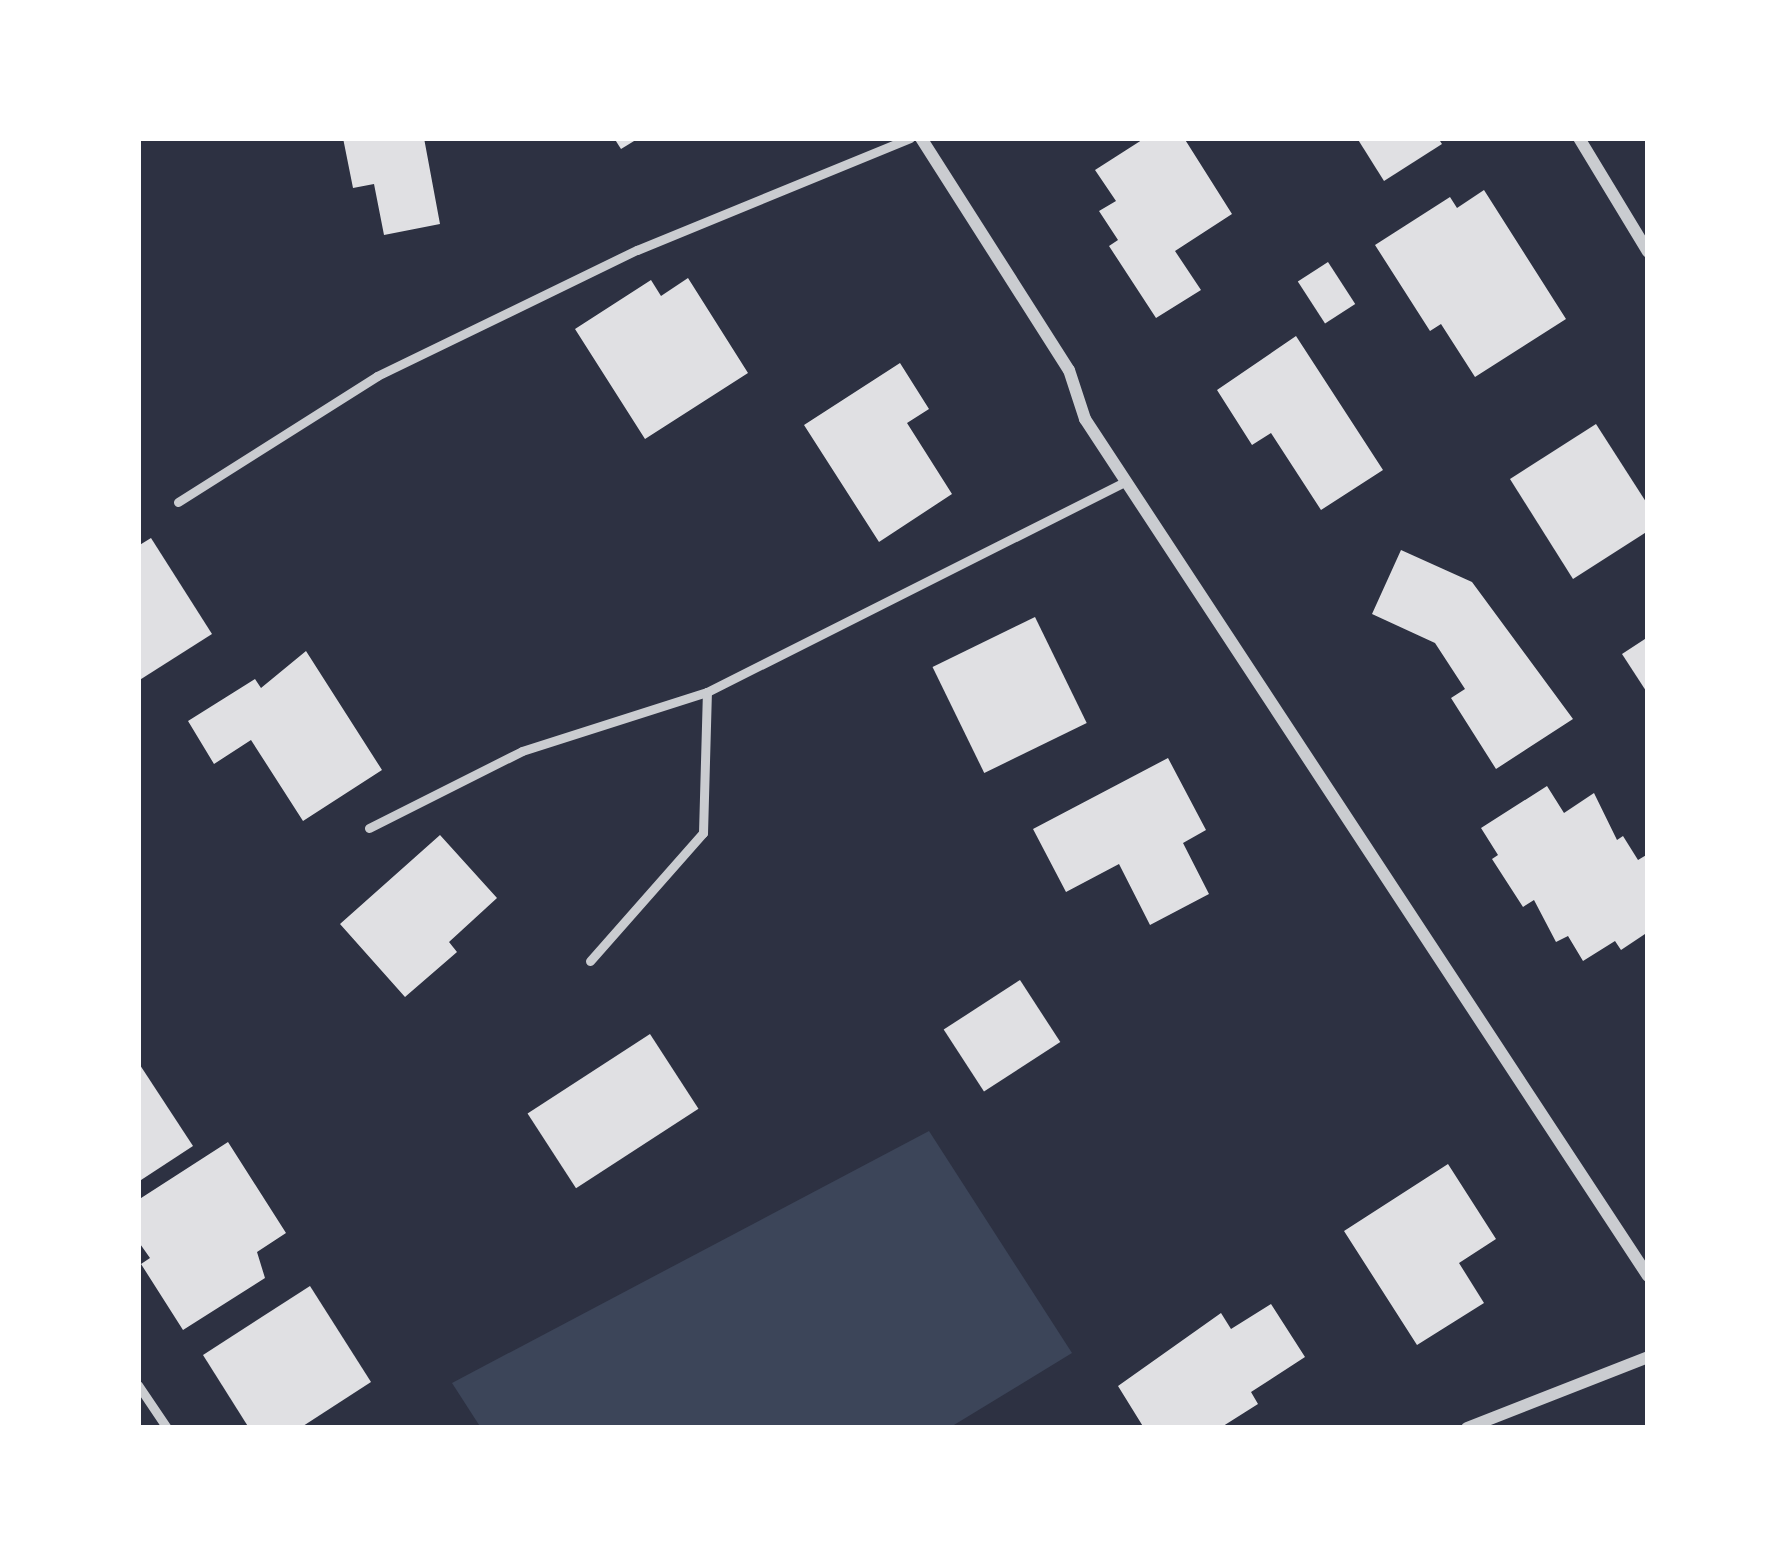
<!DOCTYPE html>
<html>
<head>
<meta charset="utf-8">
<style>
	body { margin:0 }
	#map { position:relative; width:1786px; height:1566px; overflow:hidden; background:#2d3142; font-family:"DejaVu Sans",sans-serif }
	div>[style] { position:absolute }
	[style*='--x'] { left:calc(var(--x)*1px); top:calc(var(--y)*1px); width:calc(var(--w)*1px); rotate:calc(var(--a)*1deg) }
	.green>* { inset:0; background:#3c4559 }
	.building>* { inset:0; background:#e0e0e3; transform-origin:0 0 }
	.service>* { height:9px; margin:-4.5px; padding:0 4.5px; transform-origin:4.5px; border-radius:4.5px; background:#caccd0 }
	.minor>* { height:12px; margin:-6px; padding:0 6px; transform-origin:6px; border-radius:6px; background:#caccd0 }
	span { translate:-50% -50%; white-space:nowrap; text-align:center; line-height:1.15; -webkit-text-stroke:9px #fff; paint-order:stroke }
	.frame { position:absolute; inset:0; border:141px solid #fff; pointer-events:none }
</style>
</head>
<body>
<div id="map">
	<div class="green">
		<i style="clip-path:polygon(929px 1131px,1072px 1353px,949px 1428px,481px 1428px,452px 1383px)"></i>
	</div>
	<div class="building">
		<i style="clip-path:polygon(343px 138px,424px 138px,440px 224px,384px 235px,374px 184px,353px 188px)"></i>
		<i style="clip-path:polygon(614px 138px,639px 138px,621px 149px)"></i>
		<i style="clip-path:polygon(1145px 138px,1184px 138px,1232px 214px,1175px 251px,1201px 290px,1156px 318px,1109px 246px,1118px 240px,1099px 211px,1116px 201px,1095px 170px)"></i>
		<i style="clip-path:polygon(1357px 138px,1438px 138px,1442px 144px,1384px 181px)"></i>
		<i style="clip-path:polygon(1484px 190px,1566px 319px,1475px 377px,1441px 324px,1430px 331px,1375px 245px,1450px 197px,1457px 208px)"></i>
		<i style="left:1328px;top:262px;width:50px;height:36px;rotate:57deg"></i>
		<i style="clip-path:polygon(688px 278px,748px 373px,645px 439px,575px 329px,651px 280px,661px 296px)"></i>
		<i style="clip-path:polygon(1296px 336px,1383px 470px,1321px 510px,1271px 433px,1252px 445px,1217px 390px)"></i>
		<i style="clip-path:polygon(900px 363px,929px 409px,907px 423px,952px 494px,879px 542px,804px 425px)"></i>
		<i style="clip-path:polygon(1596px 424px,1648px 505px,1648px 531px,1573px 579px,1510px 479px)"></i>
		<i style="clip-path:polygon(151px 538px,212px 634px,138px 681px,138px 546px)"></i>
		<i style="clip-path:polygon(1401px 550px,1472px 582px,1573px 719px,1496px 769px,1451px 698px,1465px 689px,1435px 643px,1372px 614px)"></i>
		<i style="left:1035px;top:617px;width:118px;height:114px;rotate:64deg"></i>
		<i style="clip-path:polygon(1648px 637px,1648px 694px,1622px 654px)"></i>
		<i style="clip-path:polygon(306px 651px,382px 770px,303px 821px,251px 740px,214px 764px,188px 721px,255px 679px,261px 688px)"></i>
		<i style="clip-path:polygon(1168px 758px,1206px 830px,1183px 843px,1209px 894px,1150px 925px,1119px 864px,1066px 892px,1033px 829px)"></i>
		<i style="clip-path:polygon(1547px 786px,1564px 813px,1594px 793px,1617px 840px,1623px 836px,1638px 860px,1648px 854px,1648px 932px,1621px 950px,1615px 941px,1583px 961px,1568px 936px,1556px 942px,1534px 900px,1523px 907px,1492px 859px,1498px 855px,1481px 828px)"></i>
		<i style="clip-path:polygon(440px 835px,497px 898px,449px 942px,457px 952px,405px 997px,340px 924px)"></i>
		<i style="left:1020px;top:980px;width:74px;height:91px;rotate:57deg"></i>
		<i style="left:650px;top:1034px;width:89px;height:146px;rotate:57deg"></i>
		<i style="clip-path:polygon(138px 1062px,193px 1146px,138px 1182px)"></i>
		<i style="clip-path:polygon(228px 1142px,286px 1233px,257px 1252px,265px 1278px,183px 1330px,141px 1264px,150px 1258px,138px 1241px,138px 1200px)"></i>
		<i style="clip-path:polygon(1448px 1164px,1496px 1239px,1459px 1263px,1484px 1303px,1417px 1345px,1344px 1231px)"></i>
		<i style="clip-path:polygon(310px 1286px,371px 1382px,300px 1428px,249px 1428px,203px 1355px)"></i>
		<i style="clip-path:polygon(1271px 1304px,1305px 1357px,1251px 1392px,1258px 1404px,1220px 1428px,1144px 1428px,1118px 1386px,1221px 1313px,1231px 1329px)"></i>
	</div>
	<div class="service">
		<i style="--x:178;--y:502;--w:236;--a:-32.3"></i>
		<i style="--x:377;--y:376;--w:289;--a:-25.9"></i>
		<i style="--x:637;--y:250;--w:295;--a:-22.3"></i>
		<i style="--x:369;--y:828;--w:171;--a:-26.7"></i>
		<i style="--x:522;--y:751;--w:194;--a:-17.7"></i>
		<i style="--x:590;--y:961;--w:171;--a:-48.6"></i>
		<i style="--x:703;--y:833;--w:141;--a:-88.4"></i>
		<i style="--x:707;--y:692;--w:469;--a:-26.7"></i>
		<i style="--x:138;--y:1385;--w:52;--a:56"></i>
	</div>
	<div class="minor">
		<i style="--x:921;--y:138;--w:275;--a:57.5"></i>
		<i style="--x:1069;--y:370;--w:52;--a:71.9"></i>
		<i style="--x:1085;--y:419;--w:1025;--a:56.7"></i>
		<i style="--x:1579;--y:138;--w:133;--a:58.8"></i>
		<i style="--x:1467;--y:1428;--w:194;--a:-21.4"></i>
	</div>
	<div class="frame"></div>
</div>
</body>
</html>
